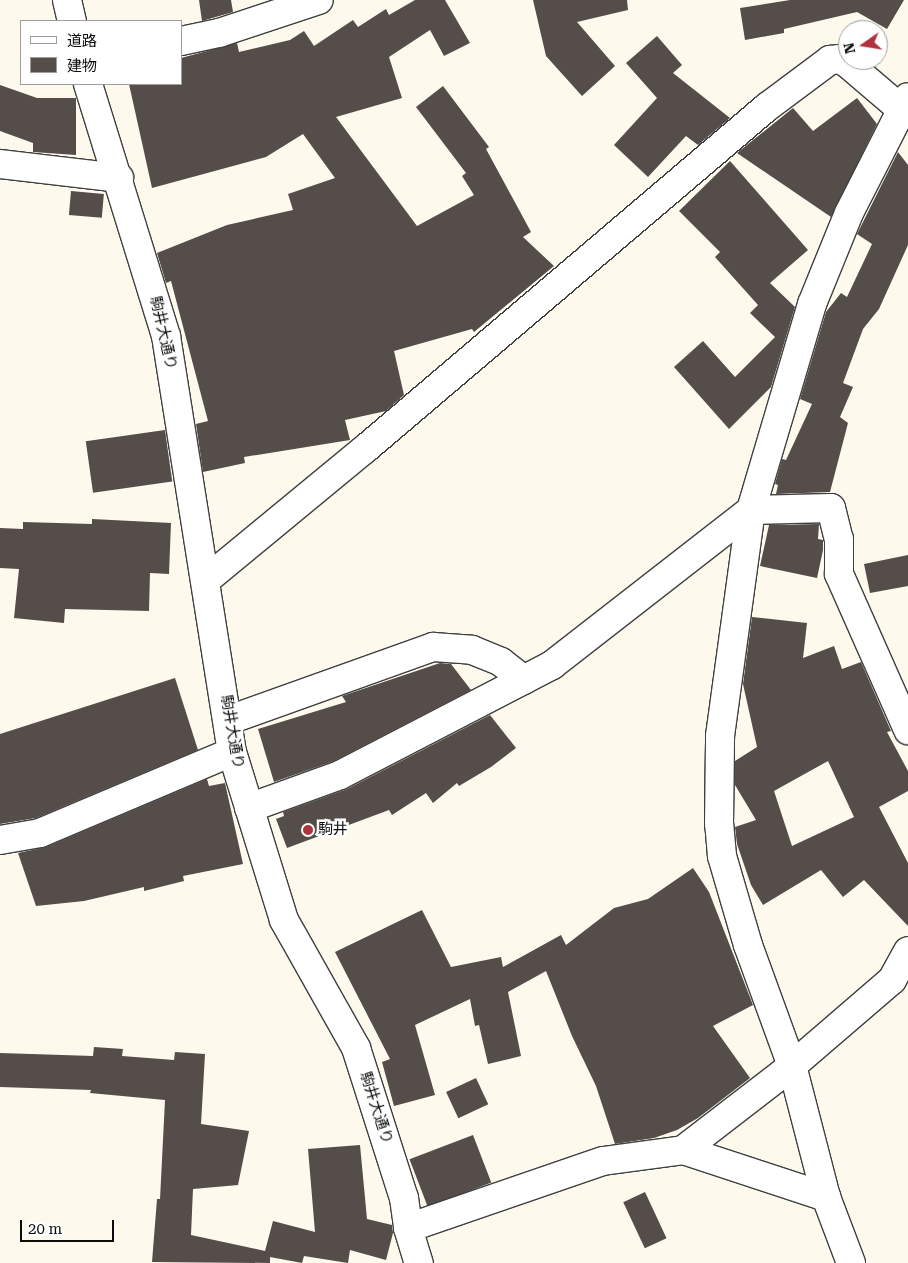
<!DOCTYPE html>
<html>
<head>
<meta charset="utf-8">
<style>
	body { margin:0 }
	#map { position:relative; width:908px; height:1263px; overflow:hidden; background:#fdf9ed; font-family:"Roboto Serif","Noto Sans JP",serif }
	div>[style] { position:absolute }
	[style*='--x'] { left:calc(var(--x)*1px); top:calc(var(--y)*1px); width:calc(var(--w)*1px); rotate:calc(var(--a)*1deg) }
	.building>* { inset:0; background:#544d4a; transform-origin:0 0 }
	.roads { filter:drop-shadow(1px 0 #3f3f3f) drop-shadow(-1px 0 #3f3f3f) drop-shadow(0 1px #3f3f3f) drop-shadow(0 -1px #3f3f3f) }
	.minor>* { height:28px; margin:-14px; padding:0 14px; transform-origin:14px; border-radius:14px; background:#fff }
	.dots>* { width:14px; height:14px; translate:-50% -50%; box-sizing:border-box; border:2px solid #fff; border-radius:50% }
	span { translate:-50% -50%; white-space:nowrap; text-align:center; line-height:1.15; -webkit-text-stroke:5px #fff; paint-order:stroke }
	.street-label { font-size:15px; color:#0c0c0c }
	.poi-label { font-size:15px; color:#0c0c0c }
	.left { translate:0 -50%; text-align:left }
	.legend { position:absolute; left:20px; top:20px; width:162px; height:65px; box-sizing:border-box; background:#fff; border:1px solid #9e9e9e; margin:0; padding:6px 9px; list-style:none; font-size:15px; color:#0c0c0c }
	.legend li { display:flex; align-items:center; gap:10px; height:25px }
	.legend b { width:25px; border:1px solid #9e9e9e }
	.north { position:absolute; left:838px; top:20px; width:50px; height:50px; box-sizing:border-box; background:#fff; border:1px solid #9e9e9e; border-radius:50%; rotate:257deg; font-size:14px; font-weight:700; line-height:20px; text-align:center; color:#0c0c0c }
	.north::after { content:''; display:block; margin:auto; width:18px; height:22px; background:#b0313e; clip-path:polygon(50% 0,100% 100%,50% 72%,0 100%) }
	.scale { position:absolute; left:20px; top:1220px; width:94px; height:22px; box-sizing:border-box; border:2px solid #0c0c0c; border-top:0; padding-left:6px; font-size:15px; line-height:18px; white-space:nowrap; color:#0c0c0c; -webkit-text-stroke:4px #fff; paint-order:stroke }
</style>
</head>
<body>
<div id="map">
	<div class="building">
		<i style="clip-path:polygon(199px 0,231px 0,233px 12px,202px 21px)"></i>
		<i style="clip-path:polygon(415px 0,445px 0,470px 43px,444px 56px,430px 30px,389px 57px,402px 98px,336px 117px,417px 226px,474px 195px,462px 176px,466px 173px,416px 107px,443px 86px,489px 147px,486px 149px,531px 232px,523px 237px,554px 266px,474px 332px,472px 329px,394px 351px,404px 395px,386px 411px,345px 420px,350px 440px,244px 457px,245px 463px,203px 472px,196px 424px,208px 421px,171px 281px,166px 283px,157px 253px,227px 225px,293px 210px,288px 194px,335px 178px,303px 134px,266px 157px,152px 188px,129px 84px,181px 84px,181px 58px,237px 43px,239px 52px,290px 40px,304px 31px,314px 46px,353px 20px,358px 27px,386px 9px,389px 15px)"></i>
		<i style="clip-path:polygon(533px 0,627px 0,628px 10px,577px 22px,615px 66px,582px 96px,546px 56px)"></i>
		<i style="clip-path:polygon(790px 0,904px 0,887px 29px,857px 12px,784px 29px,784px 33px,745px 40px,740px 8px)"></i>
		<i style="clip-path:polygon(657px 36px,682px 65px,673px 73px,730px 118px,698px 145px,686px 136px,648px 177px,614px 145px,657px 98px,626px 63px)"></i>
		<i style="clip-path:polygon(0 85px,37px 98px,76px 98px,76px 155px,33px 152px,33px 143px,0 131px)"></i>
		<i style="clip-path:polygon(857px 98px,877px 124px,831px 217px,737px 153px,793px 108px,813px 131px)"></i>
		<i style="clip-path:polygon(898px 152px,908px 165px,908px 245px,879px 309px,863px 329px,843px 383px,853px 387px,840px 417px,848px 423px,830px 492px,776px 494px,778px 485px,775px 484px,782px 459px,786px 460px,812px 404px,800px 399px,826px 312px,841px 293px,847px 297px,872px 244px,857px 234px)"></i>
		<i style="clip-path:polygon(730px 161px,808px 250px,770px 283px,795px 307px,771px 387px,729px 429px,674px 367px,703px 341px,735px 377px,775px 337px,750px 313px,758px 305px,715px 257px,720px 252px,679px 211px)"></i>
		<i style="left:71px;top:191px;width:33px;height:24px;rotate:5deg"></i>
		<i style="left:165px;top:430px;width:52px;height:80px;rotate:82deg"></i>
		<i style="clip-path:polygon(92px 519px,171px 523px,169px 574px,150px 573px,149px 611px,65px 609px,64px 623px,14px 618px,19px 569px,0 568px,0 528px,23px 529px,23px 522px,92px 524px)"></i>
		<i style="clip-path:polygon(819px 524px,818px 539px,823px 540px,823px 550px,817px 578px,760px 566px,769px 525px)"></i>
		<i style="clip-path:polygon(908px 555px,908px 586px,870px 593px,864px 564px)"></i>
		<i style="clip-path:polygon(evenodd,752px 617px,807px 623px,803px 658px,834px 646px,842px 669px,861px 662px,891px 731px,887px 732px,908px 771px,908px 791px,879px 807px,908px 863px,908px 926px,864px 880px,843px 897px,821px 870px,763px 905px,751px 885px,737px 844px,735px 827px,756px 820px,735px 785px,735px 761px,757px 747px,743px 684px,752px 617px,828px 761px,854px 817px,792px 846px,774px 791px,828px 761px)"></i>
		<i style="clip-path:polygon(440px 663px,451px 664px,471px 690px,334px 761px,274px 782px,258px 729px,346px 702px,342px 696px)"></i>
		<i style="clip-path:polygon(175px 678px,198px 750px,36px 818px,0 824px,0 734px)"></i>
		<i style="clip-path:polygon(490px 715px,516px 748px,491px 767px,459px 786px,457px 783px,433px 803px,426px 793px,392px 815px,389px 810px,287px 848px,276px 819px,284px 816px,283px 812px,347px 789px)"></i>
		<i style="clip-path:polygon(207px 779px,209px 786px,225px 783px,243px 864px,183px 876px,184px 881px,144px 891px,144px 887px,84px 901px,36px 906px,18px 853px,46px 847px)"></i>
		<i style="clip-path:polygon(693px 868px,709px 892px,753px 1005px,713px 1026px,750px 1078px,698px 1118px,677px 1130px,654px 1138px,615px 1144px,596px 1086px,572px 1036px,546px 971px,508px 992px,521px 1056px,488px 1064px,479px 1025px,475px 1026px,470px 999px,415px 1025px,435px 1095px,394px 1106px,382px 1062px,390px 1059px,335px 952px,422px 910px,451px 967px,501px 957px,503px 967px,561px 935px,566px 945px,614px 908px,648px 899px)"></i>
		<i style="clip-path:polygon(94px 1047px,123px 1049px,122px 1056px,174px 1060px,175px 1052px,205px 1054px,201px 1124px,249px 1131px,238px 1185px,193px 1189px,191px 1235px,265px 1251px,273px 1221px,315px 1232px,308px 1149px,360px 1145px,367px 1219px,392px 1225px,393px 1233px,386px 1260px,350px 1250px,348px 1263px,304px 1256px,302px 1263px,270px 1257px,270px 1263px,152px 1262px,157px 1199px,160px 1199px,165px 1100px,90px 1093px,91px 1090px,0 1087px,0 1053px,93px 1056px)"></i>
		<i style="left:476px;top:1078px;width:29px;height:33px;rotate:65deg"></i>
		<i style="left:473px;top:1135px;width:51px;height:68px;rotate:69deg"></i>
		<i style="left:645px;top:1192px;width:51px;height:24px;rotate:65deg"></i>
	</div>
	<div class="roads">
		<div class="minor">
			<i style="--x:67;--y:0;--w:22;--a:77"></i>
			<i style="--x:181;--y:41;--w:39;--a:-12"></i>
			<i style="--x:219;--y:33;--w:105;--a:-18.3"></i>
			<i style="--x:88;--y:84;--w:264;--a:72.8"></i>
			<i style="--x:166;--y:336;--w:421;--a:81"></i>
			<i style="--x:232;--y:752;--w:176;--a:72.8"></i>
			<i style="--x:284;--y:920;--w:147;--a:60.6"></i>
			<i style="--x:356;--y:1048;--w:157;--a:72.3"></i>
			<i style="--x:404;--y:1198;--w:30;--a:82"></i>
			<i style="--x:408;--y:1228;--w:37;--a:73"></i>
			<i style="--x:0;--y:164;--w:120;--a:6.7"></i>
			<i style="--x:206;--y:580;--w:206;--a:-39.5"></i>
			<i style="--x:365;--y:449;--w:528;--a:-40.39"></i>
			<i style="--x:767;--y:107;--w:79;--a:-36.7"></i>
			<i style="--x:830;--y:60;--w:9;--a:-6"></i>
			<i style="--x:839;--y:59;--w:9;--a:27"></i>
			<i style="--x:847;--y:63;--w:72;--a:40.5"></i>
			<i style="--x:229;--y:720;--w:217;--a:-19.7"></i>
			<i style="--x:433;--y:647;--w:39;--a:4"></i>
			<i style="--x:472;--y:650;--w:31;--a:22"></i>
			<i style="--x:501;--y:662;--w:29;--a:38"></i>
			<i style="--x:249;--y:808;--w:97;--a:-19.9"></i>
			<i style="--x:340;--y:775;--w:239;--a:-27.4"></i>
			<i style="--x:552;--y:665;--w:252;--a:-37.9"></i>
			<i style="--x:751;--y:510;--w:80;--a:-1.4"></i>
			<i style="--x:831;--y:508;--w:32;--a:76"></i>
			<i style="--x:839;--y:539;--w:35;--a:90"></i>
			<i style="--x:839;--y:574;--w:171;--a:66.1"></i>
			<i style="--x:0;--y:840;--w:41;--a:-9.9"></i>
			<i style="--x:40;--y:833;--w:208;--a:-22.9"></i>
			<i style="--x:683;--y:1150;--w:151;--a:18.2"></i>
			<i style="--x:408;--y:1228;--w:206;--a:-19"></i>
			<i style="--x:603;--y:1161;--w:81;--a:-7.8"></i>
			<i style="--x:683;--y:1150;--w:138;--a:-37.6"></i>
			<i style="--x:792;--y:1066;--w:132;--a:-40.7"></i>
			<i style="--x:892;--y:980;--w:33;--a:-61"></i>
			<i style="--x:851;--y:1263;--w:71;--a:-110.7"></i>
			<i style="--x:826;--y:1197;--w:135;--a:-104.5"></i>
			<i style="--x:792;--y:1066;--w:129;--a:-110"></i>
			<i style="--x:748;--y:945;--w:93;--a:-106.3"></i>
			<i style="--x:722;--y:856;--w:32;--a:-95"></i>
			<i style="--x:719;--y:824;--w:88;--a:-89.3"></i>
			<i style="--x:720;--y:736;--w:228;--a:-82.2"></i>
			<i style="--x:751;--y:510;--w:215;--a:-73.5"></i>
			<i style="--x:812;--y:304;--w:98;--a:-67.9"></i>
			<i style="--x:849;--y:213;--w:130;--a:-63"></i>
		</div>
	</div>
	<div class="dots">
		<i style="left:308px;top:830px;background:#b0313e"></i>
	</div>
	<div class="street-label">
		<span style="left:163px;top:333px;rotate:77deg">駒井大通り</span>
		<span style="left:232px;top:732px;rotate:80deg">駒井大通り</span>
		<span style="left:376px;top:1108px;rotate:72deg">駒井大通り</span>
	</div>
	<div class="poi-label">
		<span class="left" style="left:318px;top:830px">駒井</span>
	</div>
	<ul class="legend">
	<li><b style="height:6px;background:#fff"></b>道路</li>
	<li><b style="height:14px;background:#544d4a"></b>建物</li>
	</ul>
	<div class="north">N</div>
	<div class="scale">20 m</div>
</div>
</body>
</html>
